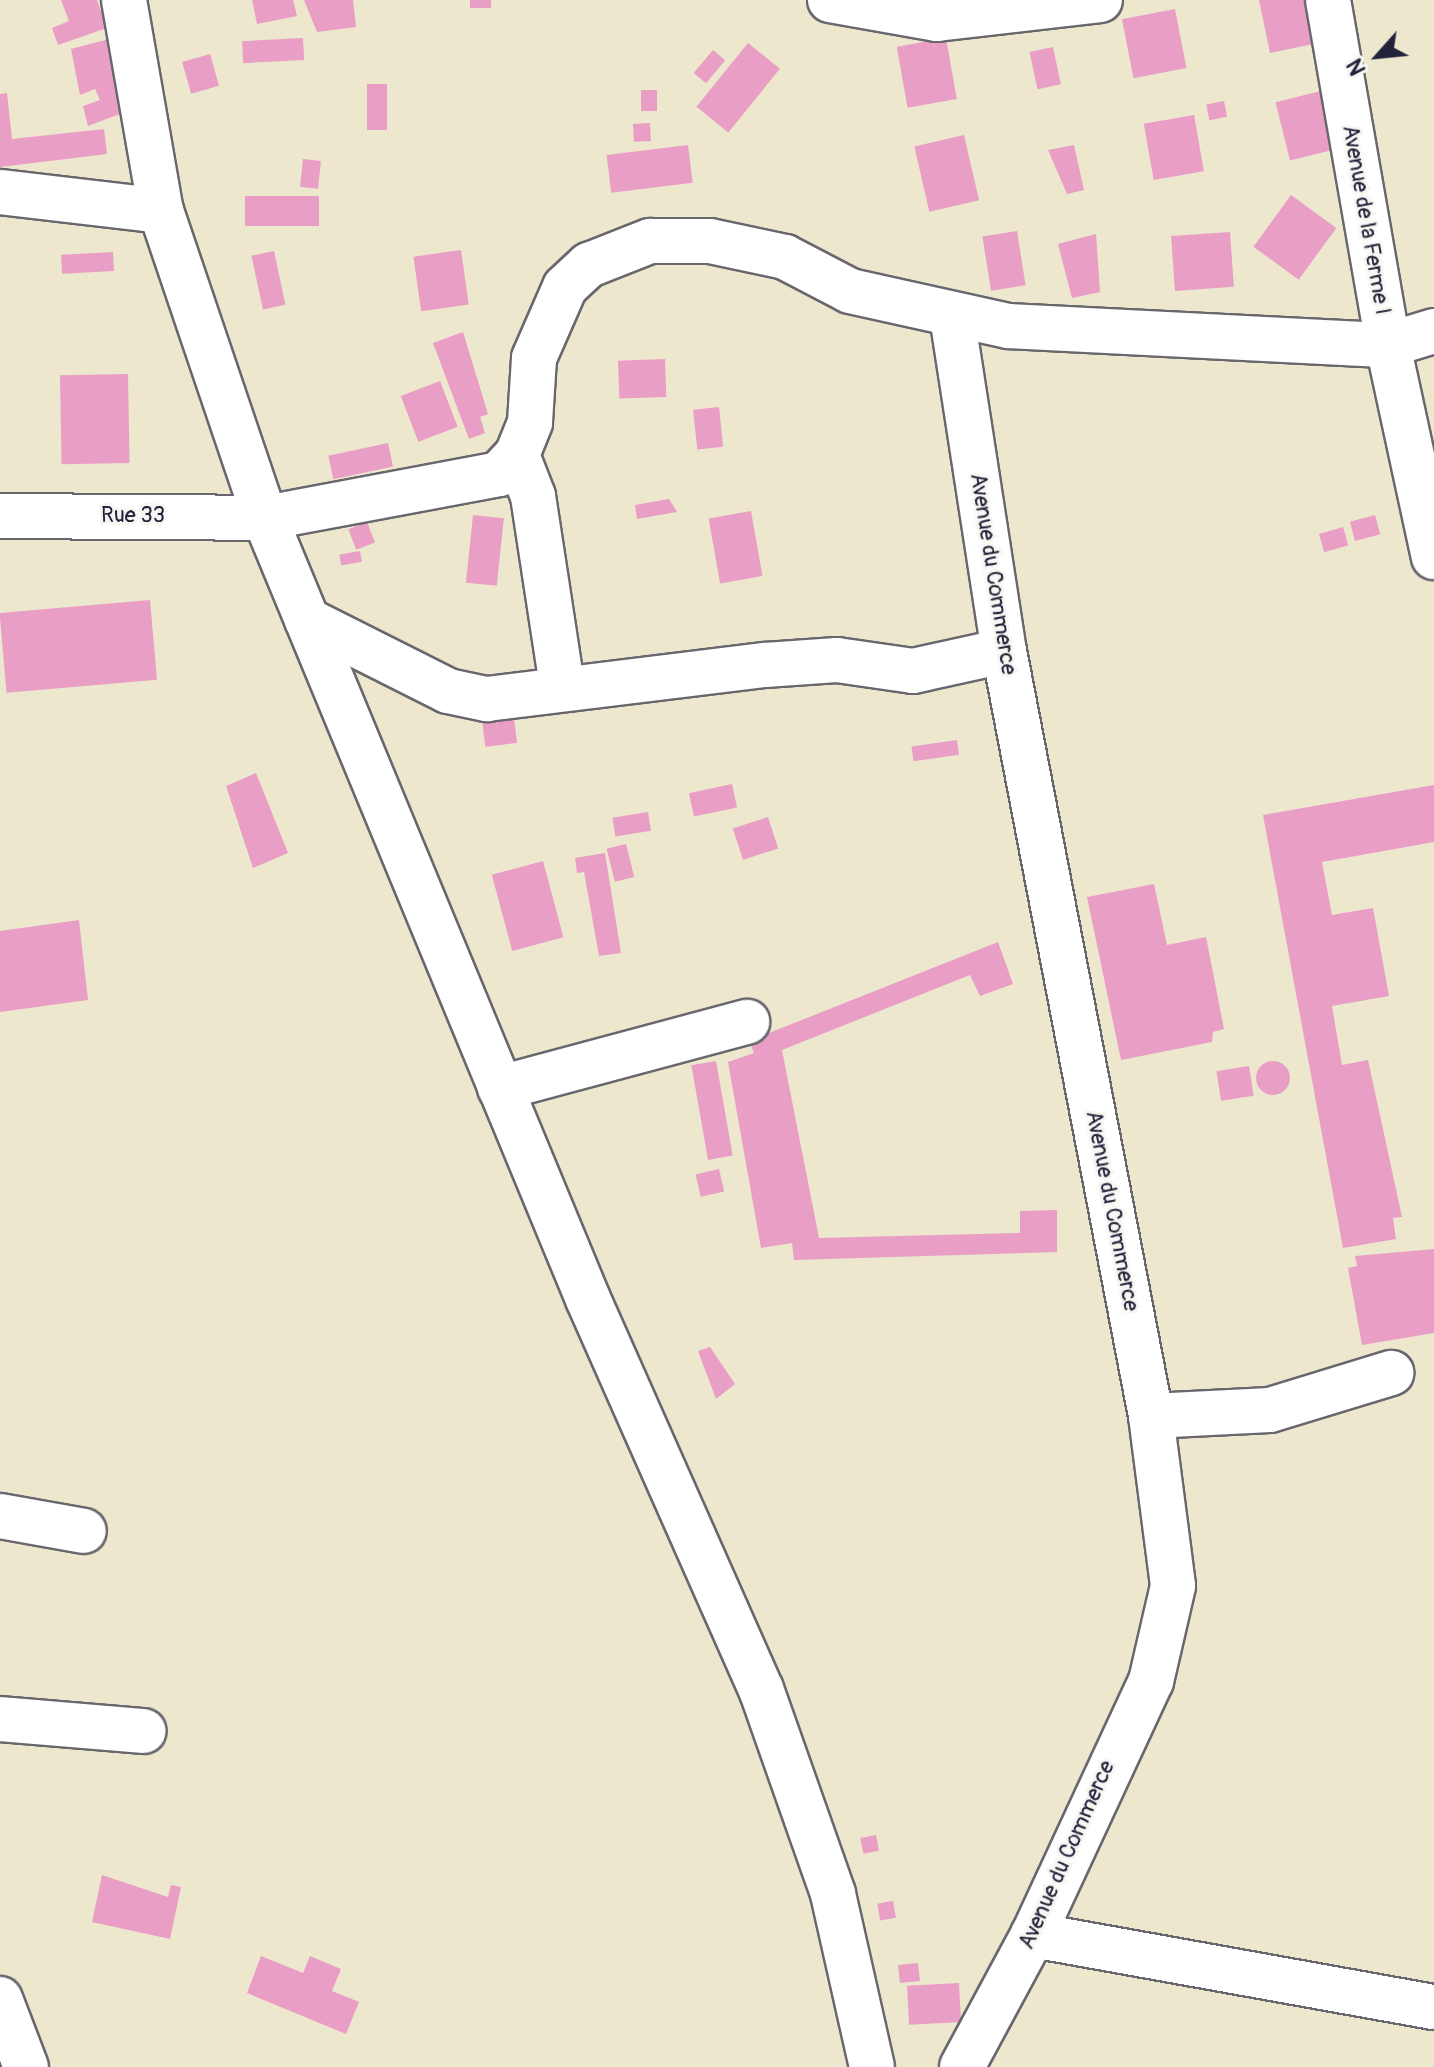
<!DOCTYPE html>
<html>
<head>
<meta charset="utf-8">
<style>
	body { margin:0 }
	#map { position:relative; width:1434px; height:2067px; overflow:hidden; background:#ede7ce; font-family:Pangolin,sans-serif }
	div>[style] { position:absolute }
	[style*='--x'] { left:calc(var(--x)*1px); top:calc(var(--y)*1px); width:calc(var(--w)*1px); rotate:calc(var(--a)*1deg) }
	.building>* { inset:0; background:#e99ec5; transform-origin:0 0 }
	.round { border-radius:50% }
	.roads { filter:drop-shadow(2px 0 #69676e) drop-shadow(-2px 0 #69676e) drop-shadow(0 2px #69676e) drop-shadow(0 -2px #69676e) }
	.minor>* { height:44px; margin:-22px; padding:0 22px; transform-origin:22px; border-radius:22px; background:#fff }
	span { translate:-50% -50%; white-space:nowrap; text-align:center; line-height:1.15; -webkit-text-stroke:6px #f6f6f2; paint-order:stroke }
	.street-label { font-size:22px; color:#22223b }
	.north { position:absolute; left:1338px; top:16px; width:80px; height:80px; -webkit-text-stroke:6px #f6f6f2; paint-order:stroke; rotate:243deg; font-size:22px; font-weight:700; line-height:32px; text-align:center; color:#22223b }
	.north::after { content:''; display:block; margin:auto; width:28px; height:36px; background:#22223b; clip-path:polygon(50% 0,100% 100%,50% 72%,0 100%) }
</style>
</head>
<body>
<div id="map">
	<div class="building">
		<i style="clip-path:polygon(61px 0,97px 0,107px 28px,58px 45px,52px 28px,69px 21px)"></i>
		<i style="clip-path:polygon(252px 0,293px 0,297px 16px,257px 24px)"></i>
		<i style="clip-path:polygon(304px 0,353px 0,356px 27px,317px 32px)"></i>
		<i style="left:470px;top:0;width:21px;height:8px"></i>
		<i style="clip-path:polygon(1259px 0,1309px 0,1318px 43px,1270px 53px)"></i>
		<i style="left:1175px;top:9px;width:60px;height:54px;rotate:79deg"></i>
		<i style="clip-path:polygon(113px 38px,125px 112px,88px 126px,83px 106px,100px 100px,95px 89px,80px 95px,71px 49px)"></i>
		<i style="left:303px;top:38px;width:22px;height:61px;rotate:87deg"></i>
		<i style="left:946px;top:38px;width:62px;height:50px;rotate:80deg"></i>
		<i style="left:748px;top:43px;width:41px;height:82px;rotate:39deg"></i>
		<i style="left:1053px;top:47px;width:38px;height:24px;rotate:78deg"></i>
		<i style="left:713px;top:50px;width:16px;height:30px;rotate:40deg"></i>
		<i style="left:210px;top:54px;width:33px;height:29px;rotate:74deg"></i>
		<i style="left:367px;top:84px;width:20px;height:46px"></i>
		<i style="left:641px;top:90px;width:16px;height:21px"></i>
		<i style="left:1325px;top:90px;width:60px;height:51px;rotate:76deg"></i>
		<i style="clip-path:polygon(7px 93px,12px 139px,104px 129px,107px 154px,0 167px,0 94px)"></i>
		<i style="left:1224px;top:101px;width:16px;height:18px;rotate:79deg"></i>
		<i style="left:1194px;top:115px;width:57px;height:51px;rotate:80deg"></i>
		<i style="left:650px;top:123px;width:18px;height:17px;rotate:87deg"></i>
		<i style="left:964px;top:135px;width:67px;height:51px;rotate:77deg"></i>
		<i style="left:688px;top:145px;width:38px;height:82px;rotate:83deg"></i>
		<i style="clip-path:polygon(1074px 145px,1084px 190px,1067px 194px,1048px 150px)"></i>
		<i style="left:303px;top:159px;width:18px;height:28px;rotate:6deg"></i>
		<i style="left:1291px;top:195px;width:56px;height:64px;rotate:36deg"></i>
		<i style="left:319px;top:196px;width:30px;height:74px;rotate:90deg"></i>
		<i style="left:1017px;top:231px;width:55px;height:35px;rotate:81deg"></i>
		<i style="left:1230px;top:232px;width:55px;height:59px;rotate:86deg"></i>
		<i style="clip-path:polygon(1096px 234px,1100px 292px,1072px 298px,1058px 244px)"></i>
		<i style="left:461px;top:250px;width:55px;height:48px;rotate:82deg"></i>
		<i style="left:274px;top:251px;width:55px;height:23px;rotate:78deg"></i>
		<i style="left:113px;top:252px;width:19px;height:52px;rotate:87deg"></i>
		<i style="clip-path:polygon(463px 332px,488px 414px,480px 417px,485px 433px,469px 439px,433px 343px)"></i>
		<i style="left:665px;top:359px;width:38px;height:47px;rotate:88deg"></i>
		<i style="left:128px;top:374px;width:89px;height:68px;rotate:89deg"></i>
		<i style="left:440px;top:381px;width:49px;height:42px;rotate:69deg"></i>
		<i style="left:719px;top:407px;width:40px;height:26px;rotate:84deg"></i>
		<i style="left:388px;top:443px;width:24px;height:61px;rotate:78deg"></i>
		<i style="clip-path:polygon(669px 499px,677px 512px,637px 519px,635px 505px)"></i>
		<i style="left:751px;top:511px;width:66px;height:43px;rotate:80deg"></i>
		<i style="left:473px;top:515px;width:31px;height:68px;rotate:6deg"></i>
		<i style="left:1375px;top:515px;width:20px;height:26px;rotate:75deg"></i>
		<i style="left:367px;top:522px;width:22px;height:20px;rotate:69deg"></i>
		<i style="left:1343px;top:527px;width:19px;height:25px;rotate:74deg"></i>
		<i style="left:360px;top:551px;width:11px;height:21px;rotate:80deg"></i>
		<i style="left:150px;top:600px;width:80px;height:151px;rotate:85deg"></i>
		<i style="left:514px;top:718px;width:25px;height:32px;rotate:83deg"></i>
		<i style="left:957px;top:740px;width:15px;height:46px;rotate:82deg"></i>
		<i style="clip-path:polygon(256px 773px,288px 853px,253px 868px,226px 786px)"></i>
		<i style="left:732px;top:784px;width:24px;height:44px;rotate:78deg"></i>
		<i style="clip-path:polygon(1434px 785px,1434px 842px,1322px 862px,1332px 915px,1373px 908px,1389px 996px,1332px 1006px,1342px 1065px,1368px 1060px,1402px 1217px,1393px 1218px,1396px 1239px,1343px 1248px,1263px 815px)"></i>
		<i style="left:648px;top:812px;width:19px;height:36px;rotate:81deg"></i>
		<i style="left:768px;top:817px;width:33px;height:37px;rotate:72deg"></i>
		<i style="left:626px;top:844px;width:34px;height:20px;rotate:76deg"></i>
		<i style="clip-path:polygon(605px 853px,621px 953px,599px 956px,584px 872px,577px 873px,575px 858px)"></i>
		<i style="left:543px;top:861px;width:79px;height:53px;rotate:75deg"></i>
		<i style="clip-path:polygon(1154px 884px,1167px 945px,1206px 937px,1224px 1029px,1213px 1032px,1212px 1042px,1121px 1060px,1087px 897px)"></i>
		<i style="clip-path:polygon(79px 920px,88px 1000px,0 1012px,0 931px)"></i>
		<i style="clip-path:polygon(998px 942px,1013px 984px,980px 996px,970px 975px,782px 1050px,819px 1238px,1020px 1233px,1020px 1211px,1057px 1210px,1057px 1252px,794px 1260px,792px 1243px,761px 1248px,728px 1062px,754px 1053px,749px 1041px)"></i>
		<i class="round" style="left:1256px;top:1061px;width:34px;height:34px"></i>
		<i style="left:716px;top:1061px;width:96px;height:25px;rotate:80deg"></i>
		<i style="left:1249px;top:1066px;width:30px;height:33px;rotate:81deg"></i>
		<i style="left:719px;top:1169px;width:23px;height:24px;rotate:77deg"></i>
		<i style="clip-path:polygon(1434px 1249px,1434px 1333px,1362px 1345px,1348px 1268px,1357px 1266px,1355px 1256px)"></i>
		<i style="clip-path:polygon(710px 1347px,735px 1384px,716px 1399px,698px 1351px)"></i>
		<i style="left:876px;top:1835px;width:16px;height:16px;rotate:79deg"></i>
		<i style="clip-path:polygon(102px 1875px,168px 1897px,171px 1885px,181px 1887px,170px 1939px,92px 1922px)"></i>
		<i style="left:893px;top:1901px;width:17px;height:16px;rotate:80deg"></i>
		<i style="clip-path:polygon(261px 1956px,303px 1973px,310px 1956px,341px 1969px,332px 1991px,359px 2002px,346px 2034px,247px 1993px)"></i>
		<i style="left:918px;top:1963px;width:18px;height:20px;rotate:84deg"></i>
		<i style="left:959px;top:1983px;width:39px;height:52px;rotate:87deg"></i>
	</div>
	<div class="roads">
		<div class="minor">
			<i style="--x:124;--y:0;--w:214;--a:80.1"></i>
			<i style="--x:830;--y:0;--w:109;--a:10.1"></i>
			<i style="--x:937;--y:19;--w:164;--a:-6.6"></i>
			<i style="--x:1328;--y:0;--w:350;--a:80.1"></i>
			<i style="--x:1388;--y:345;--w:217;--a:77.8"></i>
			<i style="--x:0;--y:192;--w:162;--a:6.7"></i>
			<i style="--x:161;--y:211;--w:324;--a:71.3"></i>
			<i style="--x:265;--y:518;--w:845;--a:67.53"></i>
			<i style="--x:588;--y:1299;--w:427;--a:66.1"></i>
			<i style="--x:761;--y:1689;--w:217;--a:70.6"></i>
			<i style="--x:833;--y:1894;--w:177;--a:77.3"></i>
			<i style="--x:952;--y:316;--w:339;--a:81.2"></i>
			<i style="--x:1004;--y:651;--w:779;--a:79.12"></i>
			<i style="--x:1151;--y:1416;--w:171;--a:82.6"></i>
			<i style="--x:1173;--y:1586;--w:98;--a:103"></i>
			<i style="--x:1151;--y:1681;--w:280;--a:114.9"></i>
			<i style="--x:1033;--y:1935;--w:150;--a:118.3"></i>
			<i style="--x:517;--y:455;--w:44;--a:68.7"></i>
			<i style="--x:533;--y:496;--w:192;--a:81.3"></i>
			<i style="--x:0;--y:516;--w:265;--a:0.4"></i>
			<i style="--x:265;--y:518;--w:238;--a:-10.6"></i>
			<i style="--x:499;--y:474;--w:26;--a:-47"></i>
			<i style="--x:517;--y:455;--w:35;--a:-68"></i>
			<i style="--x:530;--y:422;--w:64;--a:-86.4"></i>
			<i style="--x:534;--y:358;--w:77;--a:-66.4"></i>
			<i style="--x:565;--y:287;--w:33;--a:-43"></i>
			<i style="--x:589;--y:265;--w:66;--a:-21.5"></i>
			<i style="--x:650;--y:241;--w:60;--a:0"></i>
			<i style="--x:710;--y:241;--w:77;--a:12"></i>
			<i style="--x:785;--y:257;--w:73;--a:27.6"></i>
			<i style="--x:850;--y:291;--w:162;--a:12.5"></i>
			<i style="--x:1008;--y:326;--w:380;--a:2.9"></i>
			<i style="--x:1388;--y:345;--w:48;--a:-16.9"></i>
			<i style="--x:307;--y:620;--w:158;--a:26.7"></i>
			<i style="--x:448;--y:691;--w:40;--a:12"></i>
			<i style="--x:487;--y:699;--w:280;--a:-7"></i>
			<i style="--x:765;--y:665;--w:72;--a:-4"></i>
			<i style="--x:837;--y:660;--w:77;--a:8.2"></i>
			<i style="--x:913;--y:671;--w:93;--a:-12.4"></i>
			<i style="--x:500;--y:1088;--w:256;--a:-15"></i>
			<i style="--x:1151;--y:1416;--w:119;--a:-2.9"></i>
			<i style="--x:1270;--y:1410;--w:127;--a:-17"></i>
			<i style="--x:0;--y:1516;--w:85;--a:10.1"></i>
			<i style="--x:0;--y:1719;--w:144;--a:4.8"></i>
			<i style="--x:1033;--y:1935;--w:407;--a:10.2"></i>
			<i style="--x:0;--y:1999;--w:73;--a:69.1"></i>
		</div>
	</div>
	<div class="street-label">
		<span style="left:1366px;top:220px;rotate:80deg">Avenue de la Ferme I</span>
		<span style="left:133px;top:516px">Rue 33</span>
		<span style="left:993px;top:574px;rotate:81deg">Avenue du Commerce</span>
		<span style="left:1112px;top:1211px;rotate:79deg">Avenue du Commerce</span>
		<span style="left:1067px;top:1855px;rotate:-66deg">Avenue du Commerce</span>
	</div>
	<div class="north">N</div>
</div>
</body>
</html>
